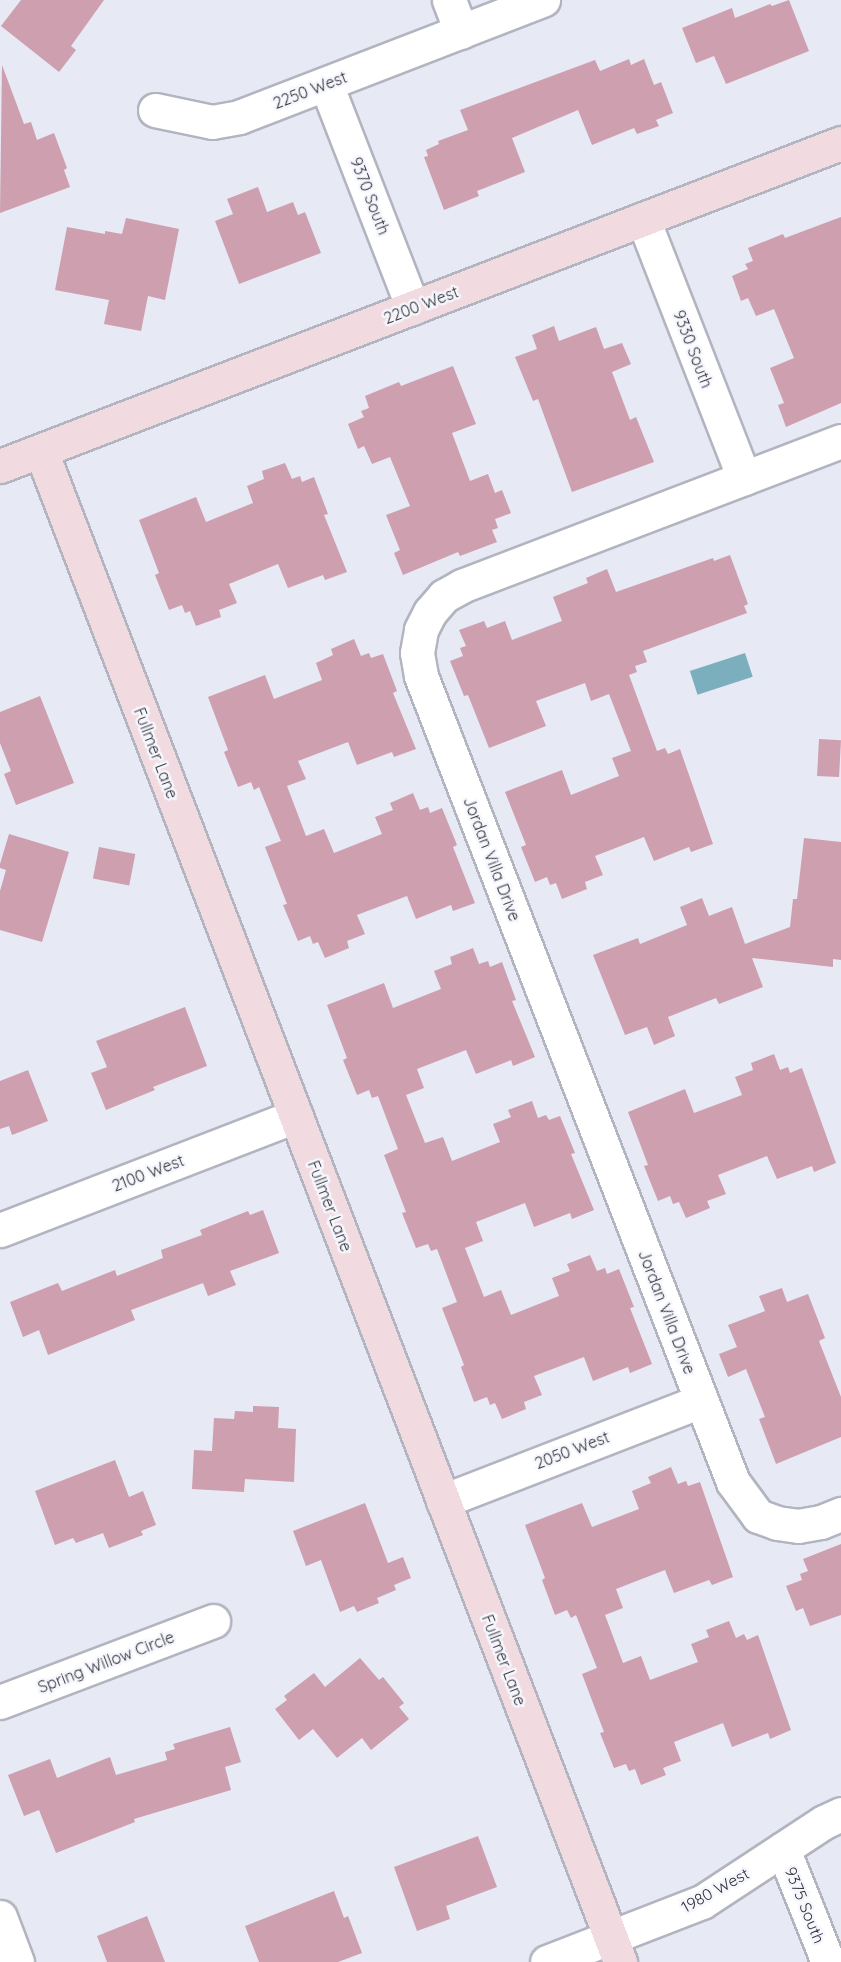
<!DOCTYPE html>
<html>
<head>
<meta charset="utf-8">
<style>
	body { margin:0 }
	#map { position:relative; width:841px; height:1962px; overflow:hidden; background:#e7e9f5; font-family:Quicksand,sans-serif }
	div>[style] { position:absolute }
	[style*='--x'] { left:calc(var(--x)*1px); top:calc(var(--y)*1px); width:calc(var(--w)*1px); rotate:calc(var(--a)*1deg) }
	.water>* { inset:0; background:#7cafbe; transform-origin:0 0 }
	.building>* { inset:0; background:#cd9faf; transform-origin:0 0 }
	.roads { filter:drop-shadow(2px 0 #b2b4bf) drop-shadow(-2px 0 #b2b4bf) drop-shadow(0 2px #b2b4bf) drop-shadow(0 -2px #b2b4bf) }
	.street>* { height:33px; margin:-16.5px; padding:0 16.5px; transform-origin:16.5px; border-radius:16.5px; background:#fff }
	.secondary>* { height:33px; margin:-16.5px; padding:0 16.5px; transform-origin:16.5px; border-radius:16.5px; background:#f2dbe0 }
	span { translate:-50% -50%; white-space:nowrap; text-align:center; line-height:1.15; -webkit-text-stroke:5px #f6f7fe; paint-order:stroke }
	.street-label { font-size:16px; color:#333438 }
</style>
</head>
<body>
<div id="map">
	<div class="water">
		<i style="left:745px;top:653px;width:25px;height:58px;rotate:72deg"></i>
	</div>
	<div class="building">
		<i style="clip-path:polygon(21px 0,104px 0,71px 46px,76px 50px,59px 72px,1px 26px)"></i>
		<i style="clip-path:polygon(789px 0,809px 51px,726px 84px,714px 56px,696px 63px,682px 28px,732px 8px,735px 18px,770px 4px,772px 6px)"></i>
		<i style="clip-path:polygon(629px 59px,631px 65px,644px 59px,654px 85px,661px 82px,673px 113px,656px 120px,659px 126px,637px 134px,634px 128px,592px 145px,578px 110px,512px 138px,525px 172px,477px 191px,479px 196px,444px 210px,424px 157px,428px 156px,426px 150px,439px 144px,438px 141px,468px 130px,460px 110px,595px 60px,600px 71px)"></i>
		<i style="clip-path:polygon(2px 65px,24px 124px,31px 122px,37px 140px,54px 133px,67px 168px,64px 170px,70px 187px,0 213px)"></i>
		<i style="clip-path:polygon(258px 187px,267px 212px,293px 202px,298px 215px,305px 212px,321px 253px,239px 284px,215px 221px,233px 214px,227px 199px)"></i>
		<i style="clip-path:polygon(841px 217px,841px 403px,786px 427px,778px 405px,784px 403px,770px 368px,794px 358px,774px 309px,756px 316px,748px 298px,741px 301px,732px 276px,748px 269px,745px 264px,753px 261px,748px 248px,783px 234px,785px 238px)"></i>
		<i style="clip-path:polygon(126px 218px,179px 229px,165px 300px,148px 296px,141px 331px,104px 324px,109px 300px,55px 290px,67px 227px,105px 234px,105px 231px,122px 234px)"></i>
		<i style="clip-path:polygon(554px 326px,559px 341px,596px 327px,604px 349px,622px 343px,631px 364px,612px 372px,630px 420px,636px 417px,654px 462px,572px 492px,538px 399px,533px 401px,515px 357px,537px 349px,532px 335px)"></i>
		<i style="clip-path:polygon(453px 366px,476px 424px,452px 433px,470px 481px,488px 474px,495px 493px,502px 490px,511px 513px,495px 519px,498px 528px,492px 530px,497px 542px,460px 556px,458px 552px,403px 575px,394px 553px,400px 550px,386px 515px,410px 506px,390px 457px,372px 464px,364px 446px,358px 449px,348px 424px,364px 417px,361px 411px,369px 408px,365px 396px,399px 382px,401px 386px)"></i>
		<i style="clip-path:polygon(285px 463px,292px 479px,300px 476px,302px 482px,314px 477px,328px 514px,324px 515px,347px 572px,325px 580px,323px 575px,288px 588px,278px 564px,229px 584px,237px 603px,219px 610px,221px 617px,196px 626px,190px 611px,185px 613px,182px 605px,169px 610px,155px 575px,159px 573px,139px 520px,196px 497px,206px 522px,253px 503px,247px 486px,264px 479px,262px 471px)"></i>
		<i style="clip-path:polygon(730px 555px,748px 604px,744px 606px,747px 613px,643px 651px,647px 662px,635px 666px,637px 672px,629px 675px,657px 751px,665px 748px,668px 754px,680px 749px,713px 844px,691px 852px,689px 847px,654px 861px,644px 837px,595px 856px,603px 875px,585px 882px,587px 889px,562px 899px,556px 883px,550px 885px,547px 877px,535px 882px,521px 847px,526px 845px,505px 792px,562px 770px,571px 795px,619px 776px,612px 758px,631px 751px,609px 694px,591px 701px,585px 683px,536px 701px,546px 726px,489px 748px,468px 695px,464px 696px,450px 661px,463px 656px,460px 648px,466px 646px,459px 630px,484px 621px,487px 628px,505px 621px,512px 640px,562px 621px,553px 597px,588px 583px,586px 578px,607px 569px,616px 592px,713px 558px,714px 561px)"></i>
		<i style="clip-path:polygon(354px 639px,361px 656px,369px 653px,371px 658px,383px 654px,397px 691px,393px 693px,416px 749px,394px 757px,392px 752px,357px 765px,348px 742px,298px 761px,306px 779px,287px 786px,306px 836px,324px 829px,334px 853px,382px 834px,375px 817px,393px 810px,390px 803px,413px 793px,420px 810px,428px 807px,430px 813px,442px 808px,457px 845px,453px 847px,475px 903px,453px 911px,451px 905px,416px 919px,407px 896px,357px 915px,365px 934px,347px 941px,349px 948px,325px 958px,318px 942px,313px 944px,310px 936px,298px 941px,283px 905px,287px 904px,265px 847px,281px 841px,259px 787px,254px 790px,251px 782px,238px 787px,224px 752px,228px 750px,208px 697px,265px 675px,274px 699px,322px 680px,316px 663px,333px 655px,331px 649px)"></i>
		<i style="clip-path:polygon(40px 696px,74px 783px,16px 805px,4px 774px,11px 771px,0 743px,0 712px)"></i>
		<i style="left:819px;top:739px;width:22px;height:37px;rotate:3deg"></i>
		<i style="clip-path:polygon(9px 834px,69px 852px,42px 942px,0 930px,0 891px,6px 870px,0 868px,0 864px)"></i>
		<i style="clip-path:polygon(804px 838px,841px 842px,841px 960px,833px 959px,833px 967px,752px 958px,763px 987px,719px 1004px,716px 998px,668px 1017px,675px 1036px,654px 1045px,647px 1027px,625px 1035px,593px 955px,638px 938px,640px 944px,687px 925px,680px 907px,702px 898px,709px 916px,732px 907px,745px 944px,790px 927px,793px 899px,797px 899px)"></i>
		<i style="left:99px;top:847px;width:37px;height:32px;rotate:11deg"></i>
		<i style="clip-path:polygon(473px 948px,479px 964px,488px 961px,490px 967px,502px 962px,516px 1000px,512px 1001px,535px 1057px,513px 1066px,511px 1060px,476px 1074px,466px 1050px,417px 1069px,424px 1088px,406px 1095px,425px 1143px,443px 1137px,452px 1161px,500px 1142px,493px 1124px,511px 1117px,508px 1110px,532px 1101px,538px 1118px,546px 1115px,549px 1120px,560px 1116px,575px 1153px,571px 1154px,594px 1210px,572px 1219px,570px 1213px,534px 1227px,525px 1203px,476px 1222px,483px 1241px,465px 1248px,484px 1297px,501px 1290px,511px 1315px,559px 1296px,552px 1278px,570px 1271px,567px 1264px,590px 1255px,597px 1271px,605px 1268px,607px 1274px,619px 1269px,634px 1307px,630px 1308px,652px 1364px,630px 1373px,628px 1367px,593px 1381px,584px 1357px,534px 1376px,542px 1395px,524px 1402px,526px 1409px,502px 1419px,495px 1403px,490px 1405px,487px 1397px,474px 1402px,461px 1367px,464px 1365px,442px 1308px,457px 1302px,437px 1249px,431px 1251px,428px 1244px,416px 1248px,402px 1213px,406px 1212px,384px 1155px,398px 1149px,378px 1096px,372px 1098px,369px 1090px,357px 1095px,343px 1060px,347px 1058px,327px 1005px,384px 983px,393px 1008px,441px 989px,434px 971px,452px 964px,450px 957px)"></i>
		<i style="clip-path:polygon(185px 1007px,207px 1066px,153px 1087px,155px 1090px,106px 1110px,91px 1073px,107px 1067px,96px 1041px)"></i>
		<i style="clip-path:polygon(774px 1054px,780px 1070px,788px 1067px,790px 1073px,802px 1068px,836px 1163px,814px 1172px,812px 1166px,777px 1179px,767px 1156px,718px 1175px,726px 1194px,707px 1201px,710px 1208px,686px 1218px,679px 1202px,673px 1204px,670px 1196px,658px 1201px,644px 1166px,648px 1165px,628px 1112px,685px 1089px,694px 1113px,742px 1095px,735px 1077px,753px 1070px,751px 1063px)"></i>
		<i style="clip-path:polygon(28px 1070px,48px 1121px,12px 1135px,9px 1126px,0 1129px,0 1081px)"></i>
		<i style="clip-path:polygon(263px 1210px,279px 1253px,230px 1271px,236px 1285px,208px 1296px,203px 1283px,131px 1310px,135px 1320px,48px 1355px,39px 1330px,23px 1337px,10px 1302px,58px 1283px,62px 1291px,115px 1270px,117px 1276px,163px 1258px,161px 1250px,202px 1235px,200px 1230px,248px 1211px,250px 1215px)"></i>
		<i style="clip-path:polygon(782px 1288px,787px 1302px,808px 1294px,825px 1338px,819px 1341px,841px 1397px,841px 1437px,776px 1464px,759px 1419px,765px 1417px,746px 1369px,728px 1377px,719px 1354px,737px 1347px,728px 1325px,765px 1311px,759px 1296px)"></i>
		<i style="clip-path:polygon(253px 1406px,279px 1407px,278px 1428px,296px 1429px,294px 1482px,245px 1479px,244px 1492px,192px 1489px,194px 1450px,212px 1451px,214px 1418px,234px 1419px,235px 1411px,253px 1412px)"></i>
		<i style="clip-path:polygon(115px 1460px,129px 1497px,143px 1491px,156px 1525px,141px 1531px,143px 1535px,109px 1548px,103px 1533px,76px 1543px,73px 1538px,55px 1545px,35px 1491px)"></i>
		<i style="clip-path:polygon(671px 1467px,678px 1484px,686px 1481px,688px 1486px,700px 1482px,733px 1577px,712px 1585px,709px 1580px,674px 1593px,665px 1570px,616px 1589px,623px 1608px,605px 1615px,623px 1663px,641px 1656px,650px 1680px,698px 1662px,691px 1644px,709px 1637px,706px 1630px,729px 1621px,736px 1638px,744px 1634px,747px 1640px,758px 1635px,791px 1730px,770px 1739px,768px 1733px,732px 1747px,723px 1723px,674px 1742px,681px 1761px,663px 1768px,666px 1775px,641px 1785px,635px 1769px,629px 1771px,626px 1764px,614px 1768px,600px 1733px,604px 1732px,582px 1674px,597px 1668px,576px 1615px,571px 1618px,567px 1610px,555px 1615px,542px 1580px,545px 1578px,525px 1525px,582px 1503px,592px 1527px,639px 1509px,632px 1491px,651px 1483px,648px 1477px)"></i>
		<i style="clip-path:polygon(365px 1503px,388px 1563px,403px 1557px,411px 1578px,394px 1585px,396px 1590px,377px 1598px,379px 1603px,357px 1612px,354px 1606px,340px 1612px,321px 1560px,306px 1566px,293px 1531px)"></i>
		<i style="clip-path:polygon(841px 1544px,841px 1615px,810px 1626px,803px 1608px,796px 1611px,786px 1586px,802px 1580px,800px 1574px,808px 1571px,803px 1559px)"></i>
		<i style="clip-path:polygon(360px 1658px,379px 1680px,383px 1677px,404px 1703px,399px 1707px,409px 1719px,371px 1750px,362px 1738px,337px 1758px,313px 1729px,299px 1740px,275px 1709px,287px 1700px,284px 1696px,314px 1673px,325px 1687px)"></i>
		<i style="clip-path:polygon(230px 1727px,241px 1762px,225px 1767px,231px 1790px,134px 1819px,135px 1822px,56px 1853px,39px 1810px,24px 1816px,8px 1775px,50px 1759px,57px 1778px,110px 1757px,116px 1775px,167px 1760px,165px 1752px,175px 1749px,173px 1744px)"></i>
		<i style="clip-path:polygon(478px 1836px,497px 1887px,446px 1906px,450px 1919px,417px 1931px,394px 1867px)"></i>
		<i style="clip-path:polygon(334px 1891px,344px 1918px,348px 1916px,362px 1953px,338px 1962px,259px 1962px,245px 1926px)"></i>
		<i style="clip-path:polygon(147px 1916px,165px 1962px,107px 1962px,97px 1936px)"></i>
	</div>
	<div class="roads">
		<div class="street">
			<i style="--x:449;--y:0;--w:34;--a:69"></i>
			<i style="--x:326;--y:84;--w:240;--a:68.8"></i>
			<i style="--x:155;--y:110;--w:58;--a:11.9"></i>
			<i style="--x:212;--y:122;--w:27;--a:-10"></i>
			<i style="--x:239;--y:117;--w:326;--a:-21.1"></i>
			<i style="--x:643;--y:219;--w:278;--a:68.7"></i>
			<i style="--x:841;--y:441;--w:406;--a:159.1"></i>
			<i style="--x:462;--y:586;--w:21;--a:151"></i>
			<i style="--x:444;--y:596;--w:21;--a:131"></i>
			<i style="--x:430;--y:612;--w:20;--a:117"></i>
			<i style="--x:421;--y:630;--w:23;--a:100"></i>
			<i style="--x:417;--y:653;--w:23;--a:80"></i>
			<i style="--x:421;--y:676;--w:864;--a:68.84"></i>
			<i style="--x:733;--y:1482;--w:42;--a:53.7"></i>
			<i style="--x:758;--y:1516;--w:20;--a:20"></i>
			<i style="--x:777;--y:1523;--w:21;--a:8"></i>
			<i style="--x:798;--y:1526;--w:23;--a:-10"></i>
			<i style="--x:821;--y:1522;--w:22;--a:-22"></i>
			<i style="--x:0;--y:1230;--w:317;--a:-21.1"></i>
			<i style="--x:443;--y:1501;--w:277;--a:-21.2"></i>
			<i style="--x:0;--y:1702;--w:228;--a:-20.8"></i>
			<i style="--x:783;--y:1849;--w:122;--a:68.3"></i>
			<i style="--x:0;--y:1917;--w:48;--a:69.3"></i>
			<i style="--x:547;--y:1962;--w:166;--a:-21.2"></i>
			<i style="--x:702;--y:1902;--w:146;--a:-33.3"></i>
			<i style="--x:824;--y:1822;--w:19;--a:-25"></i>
		</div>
		<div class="secondary">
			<i style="--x:41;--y:451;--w:1618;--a:69.03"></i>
			<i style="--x:0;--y:466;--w:901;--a:-21.01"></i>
		</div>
	</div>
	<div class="street-label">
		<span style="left:310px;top:90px;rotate:-21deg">2250 West</span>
		<span style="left:370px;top:196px;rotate:69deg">9370 South</span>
		<span style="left:421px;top:305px;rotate:-21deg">2200 West</span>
		<span style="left:693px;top:349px;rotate:69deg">9330 South</span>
		<span style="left:156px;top:753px;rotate:69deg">Fullmer Lane</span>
		<span style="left:492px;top:859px;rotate:69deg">Jordan Villa Drive</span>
		<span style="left:148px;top:1173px;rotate:-21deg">2100 West</span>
		<span style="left:330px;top:1206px;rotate:69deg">Fullmer Lane</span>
		<span style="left:667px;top:1312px;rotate:69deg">Jordan Villa Drive</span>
		<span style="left:572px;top:1450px;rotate:-21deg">2050 West</span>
		<span style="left:504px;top:1660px;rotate:69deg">Fullmer Lane</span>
		<span style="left:106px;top:1662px;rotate:-21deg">Spring Willow Circle</span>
		<span style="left:715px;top:1890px;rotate:-29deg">1980 West</span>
		<span style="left:805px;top:1905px;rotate:68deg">9375 South</span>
	</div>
</div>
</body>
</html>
